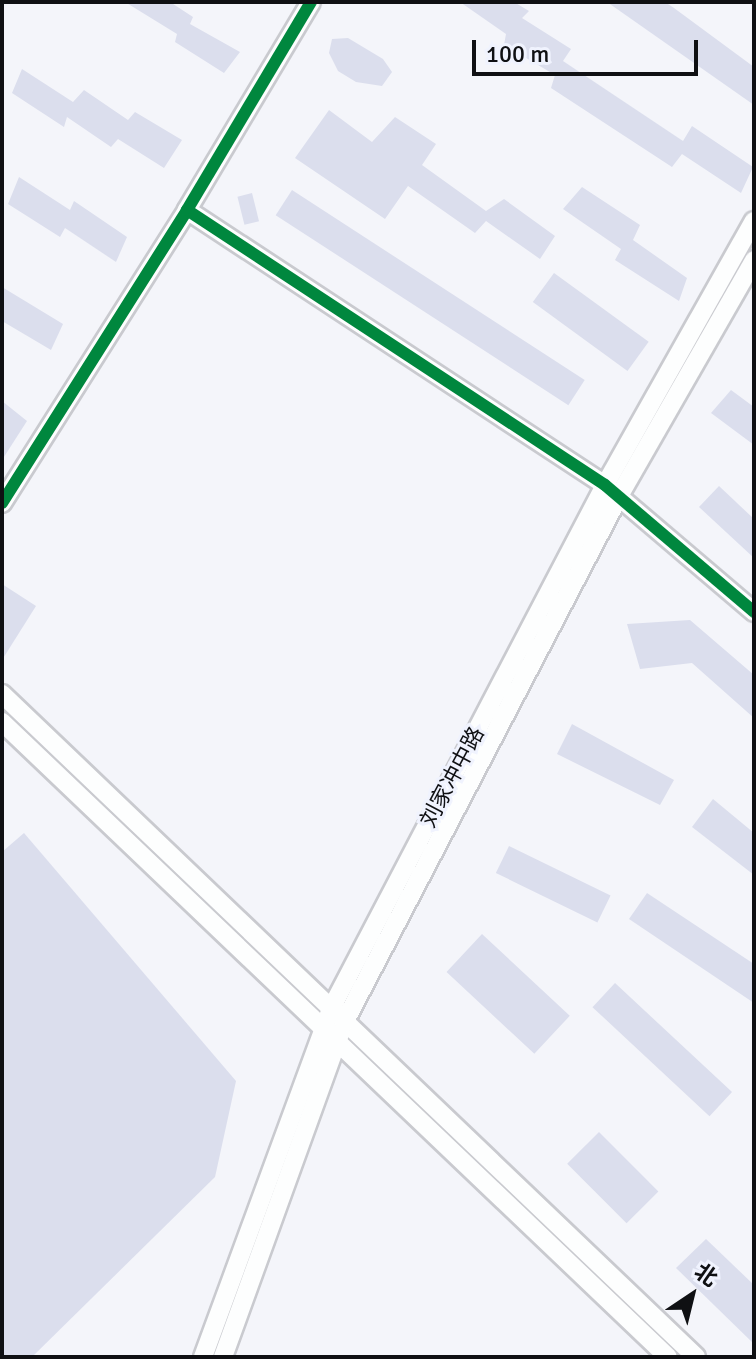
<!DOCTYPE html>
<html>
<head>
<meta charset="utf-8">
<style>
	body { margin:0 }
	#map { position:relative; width:756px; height:1359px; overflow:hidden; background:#f4f5fa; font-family:Signika,"Noto Sans SC",sans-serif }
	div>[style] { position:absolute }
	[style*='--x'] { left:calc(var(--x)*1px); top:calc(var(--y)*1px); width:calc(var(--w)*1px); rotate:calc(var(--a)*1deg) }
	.building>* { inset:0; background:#dbdeed; transform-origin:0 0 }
	.roads { filter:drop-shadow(2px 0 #c9cacf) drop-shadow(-2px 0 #c9cacf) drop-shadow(0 2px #c9cacf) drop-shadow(0 -2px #c9cacf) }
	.secondary>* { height:18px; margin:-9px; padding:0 9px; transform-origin:9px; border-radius:9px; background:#fdfefe }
	.cycleway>* { height:12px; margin:-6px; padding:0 6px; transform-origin:6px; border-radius:6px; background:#00873e }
	span { translate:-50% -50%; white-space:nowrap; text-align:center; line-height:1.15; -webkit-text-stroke:6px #f0f3fe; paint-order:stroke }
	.street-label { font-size:22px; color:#0f1013 }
	.frame { position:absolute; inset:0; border:4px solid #0f1013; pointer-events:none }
	.north { position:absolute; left:652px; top:1255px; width:80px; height:80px; -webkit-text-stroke:6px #f0f3fe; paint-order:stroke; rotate:35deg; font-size:22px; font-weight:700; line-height:32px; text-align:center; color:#0f1013 }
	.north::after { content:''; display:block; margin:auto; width:28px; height:36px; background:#0f1013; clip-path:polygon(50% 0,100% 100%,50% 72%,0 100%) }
	.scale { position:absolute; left:472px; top:40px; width:226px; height:36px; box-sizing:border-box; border:4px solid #0f1013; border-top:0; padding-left:10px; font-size:24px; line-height:28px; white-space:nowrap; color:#0f1013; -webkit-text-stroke:6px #f0f3fe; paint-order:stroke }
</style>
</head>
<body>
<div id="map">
	<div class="building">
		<i style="clip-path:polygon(125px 2px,170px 2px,193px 17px,190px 24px,240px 52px,224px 73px,175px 42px,177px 34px)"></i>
		<i style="clip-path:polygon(460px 2px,514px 2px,529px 11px,522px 18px,571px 49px,563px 61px,683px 141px,692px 126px,753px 167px,741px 193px,682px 154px,672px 167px,551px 88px,555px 75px,504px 45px,506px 34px)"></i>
		<i style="clip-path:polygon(607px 2px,665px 2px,674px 8px,754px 67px,754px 105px)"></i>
		<i style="clip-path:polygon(348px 38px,383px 59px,392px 72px,382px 86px,356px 82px,338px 71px,329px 53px,332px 39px)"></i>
		<i style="clip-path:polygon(22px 69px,73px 102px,84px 90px,128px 120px,135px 112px,182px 140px,164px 168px,118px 139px,111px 147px,67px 117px,64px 127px,12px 93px)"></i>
		<i style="clip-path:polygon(329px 110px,372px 142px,395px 117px,436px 144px,422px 165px,486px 211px,504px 199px,555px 236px,540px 259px,486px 221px,475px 233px,408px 186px,385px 219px,295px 158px)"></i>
		<i style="clip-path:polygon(19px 177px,70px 210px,74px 201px,127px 237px,116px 262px,65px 228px,60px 237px,8px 204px)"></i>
		<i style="clip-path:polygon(582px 187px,640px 225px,633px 240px,687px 278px,679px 301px,615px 260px,621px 249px,563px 209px)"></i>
		<i style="left:292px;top:190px;width:349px;height:30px;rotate:33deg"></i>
		<i style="left:252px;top:193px;width:29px;height:15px;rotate:76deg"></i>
		<i style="left:554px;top:273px;width:117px;height:36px;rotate:36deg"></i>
		<i style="clip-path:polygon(2px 287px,63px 324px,51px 350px,2px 321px)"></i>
		<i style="clip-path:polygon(731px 390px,754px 407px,754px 445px,711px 413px)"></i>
		<i style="clip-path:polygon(2px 401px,27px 421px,2px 460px)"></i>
		<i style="clip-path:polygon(719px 486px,754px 519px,754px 558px,699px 507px)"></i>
		<i style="clip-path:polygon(2px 584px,36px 606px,2px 660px)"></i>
		<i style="clip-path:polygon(690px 620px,754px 675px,754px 718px,692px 663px,640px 669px,627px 624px)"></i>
		<i style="clip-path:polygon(572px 724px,674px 780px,660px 805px,557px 754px)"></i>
		<i style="clip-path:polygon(713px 799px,754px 833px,754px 875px,692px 827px)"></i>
		<i style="clip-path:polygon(24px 833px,236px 1081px,215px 1177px,32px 1357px,2px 1357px,2px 852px)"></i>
		<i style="left:509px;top:846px;width:113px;height:30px;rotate:26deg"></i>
		<i style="clip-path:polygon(647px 893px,754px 964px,754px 1003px,629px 919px)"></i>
		<i style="left:482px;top:934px;width:120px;height:52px;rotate:43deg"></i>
		<i style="left:615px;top:983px;width:160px;height:33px;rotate:43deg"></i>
		<i style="left:599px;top:1132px;width:84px;height:45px;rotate:45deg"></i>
		<i style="clip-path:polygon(706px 1239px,754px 1285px,754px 1344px,676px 1268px)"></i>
	</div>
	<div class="roads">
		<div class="secondary">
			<i style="--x:187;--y:210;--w:500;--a:33.34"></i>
			<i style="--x:605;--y:485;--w:196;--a:40.4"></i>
			<i style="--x:2;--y:503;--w:347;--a:-57.7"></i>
			<i style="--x:187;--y:210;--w:242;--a:-59.2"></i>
			<i style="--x:2;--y:694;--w:960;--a:43.69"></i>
			<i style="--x:2;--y:722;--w:920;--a:43.64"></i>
			<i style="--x:203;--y:1357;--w:371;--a:-69.8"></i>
			<i style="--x:331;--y:1009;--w:591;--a:-62.39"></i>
			<i style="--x:605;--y:485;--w:303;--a:-60.6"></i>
			<i style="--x:223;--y:1357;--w:355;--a:-70.1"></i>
			<i style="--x:344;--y:1023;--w:594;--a:-62.44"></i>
			<i style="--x:619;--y:496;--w:272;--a:-60.2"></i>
		</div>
	</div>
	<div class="cycleway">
		<i style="--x:187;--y:210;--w:500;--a:33.34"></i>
		<i style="--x:605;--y:485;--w:196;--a:40.4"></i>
		<i style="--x:2;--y:503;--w:347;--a:-57.7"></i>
		<i style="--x:187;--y:210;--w:242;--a:-59.2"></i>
	</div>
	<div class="street-label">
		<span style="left:452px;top:777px;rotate:-62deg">刘家冲中路</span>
	</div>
	<div class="frame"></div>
	<div class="north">北</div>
	<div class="scale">100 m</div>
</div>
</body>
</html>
